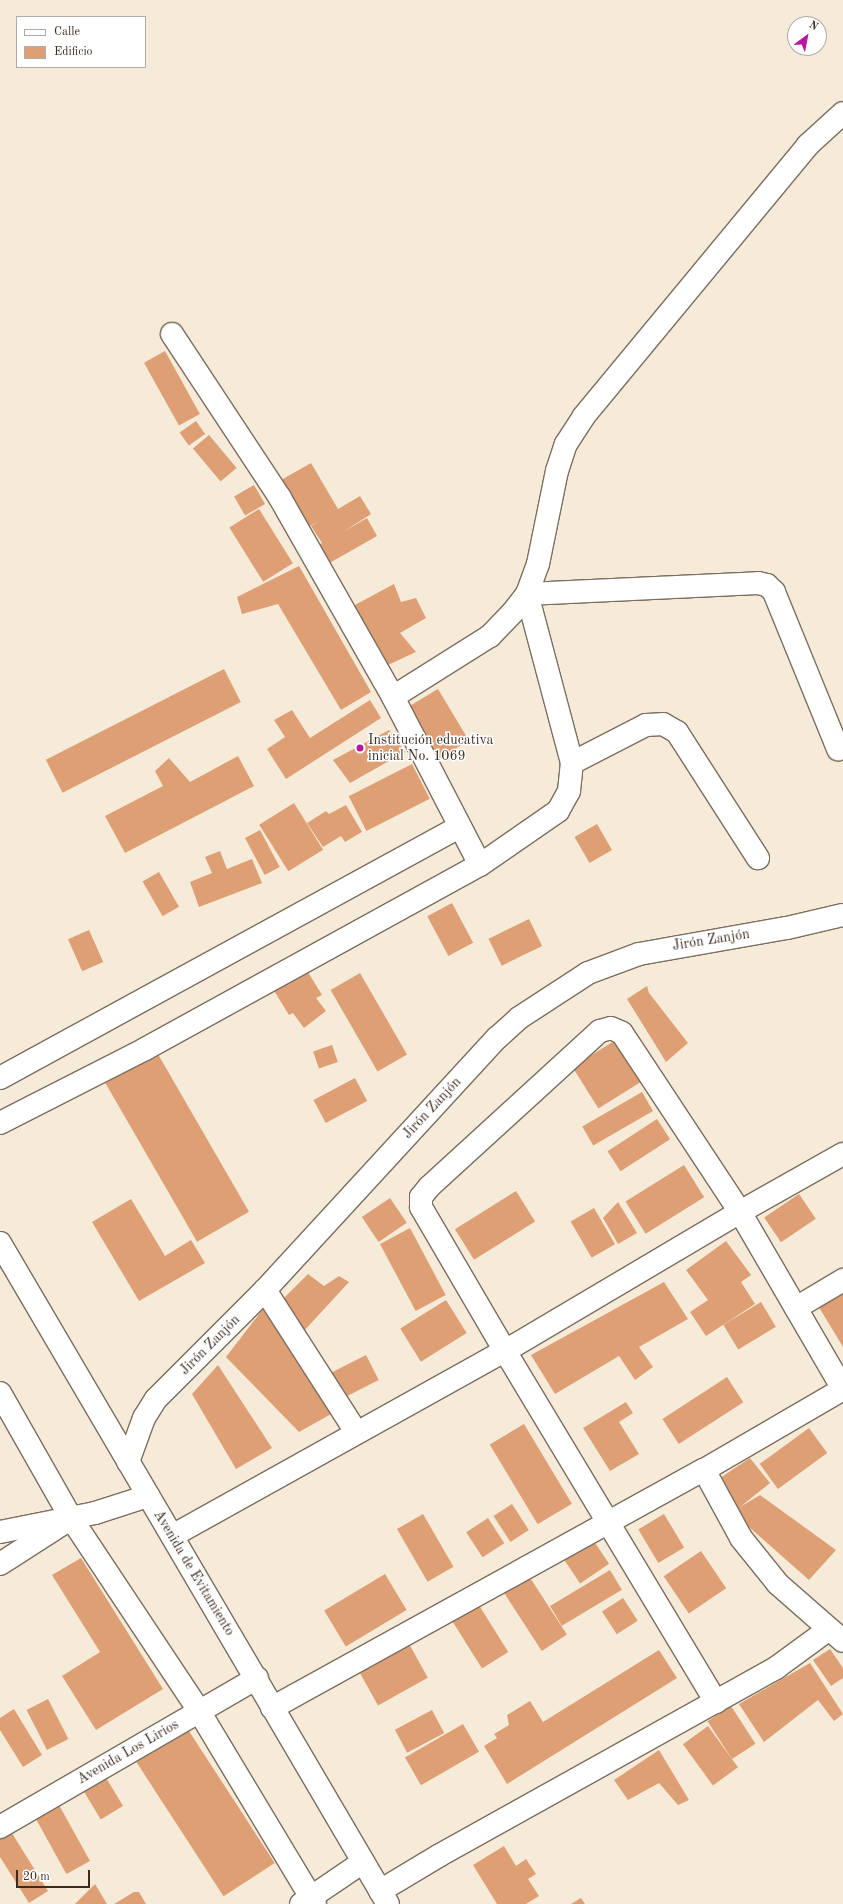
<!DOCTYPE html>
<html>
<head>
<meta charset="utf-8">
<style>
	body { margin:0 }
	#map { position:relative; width:843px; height:1904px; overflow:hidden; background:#f6ebd8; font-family:"Old Standard TT",serif }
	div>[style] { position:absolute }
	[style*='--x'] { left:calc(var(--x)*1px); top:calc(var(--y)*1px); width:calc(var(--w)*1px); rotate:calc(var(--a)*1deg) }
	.building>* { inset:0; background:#de9f75; transform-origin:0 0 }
	.roads { filter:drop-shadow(1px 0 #7c6e5f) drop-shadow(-1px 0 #7c6e5f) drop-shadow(0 1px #7c6e5f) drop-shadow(0 -1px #7c6e5f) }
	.minor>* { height:22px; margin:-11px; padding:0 11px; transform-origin:11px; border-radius:11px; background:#fff }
	.tertiary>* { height:22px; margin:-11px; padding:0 11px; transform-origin:11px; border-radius:11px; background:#fff }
	.dots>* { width:11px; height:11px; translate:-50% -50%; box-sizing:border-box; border:2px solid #fff; border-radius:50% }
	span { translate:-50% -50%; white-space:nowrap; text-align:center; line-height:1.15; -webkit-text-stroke:3px #fff; paint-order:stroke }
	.poi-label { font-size:14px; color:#3b2a1e }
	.left { translate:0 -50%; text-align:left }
	.street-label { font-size:14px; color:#3b2a1e }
	.legend { position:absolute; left:16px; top:16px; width:130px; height:52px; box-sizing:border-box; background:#fff; border:1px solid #b1aaa5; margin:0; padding:5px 7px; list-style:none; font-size:12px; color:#3b2a1e }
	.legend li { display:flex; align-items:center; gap:8px; height:20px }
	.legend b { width:20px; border:1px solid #b1aaa5 }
	.north { position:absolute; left:787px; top:16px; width:40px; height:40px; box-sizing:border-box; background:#fff; border:1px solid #b1aaa5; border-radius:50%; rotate:32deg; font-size:11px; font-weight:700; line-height:16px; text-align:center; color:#3b2a1e }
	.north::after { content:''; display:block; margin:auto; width:14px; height:18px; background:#b5179e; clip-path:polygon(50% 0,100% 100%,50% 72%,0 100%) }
	.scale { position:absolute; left:16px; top:1870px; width:74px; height:18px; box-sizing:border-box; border:2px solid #3b2a1e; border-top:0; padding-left:5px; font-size:12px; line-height:14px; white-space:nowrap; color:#3b2a1e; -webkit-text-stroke:3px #fff; paint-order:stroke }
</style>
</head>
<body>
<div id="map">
	<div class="building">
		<i style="left:165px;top:351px;width:72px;height:24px;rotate:61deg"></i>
		<i style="left:196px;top:421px;width:16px;height:20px;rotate:55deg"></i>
		<i style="left:209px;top:435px;width:43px;height:21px;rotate:50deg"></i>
		<i style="clip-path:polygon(311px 463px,338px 509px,360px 496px,371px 514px,343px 532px,367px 518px,377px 536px,326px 565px,316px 547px,322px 543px,311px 526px,321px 520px,308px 527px,281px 480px)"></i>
		<i style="left:254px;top:485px;width:22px;height:23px;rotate:60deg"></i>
		<i style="left:259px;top:509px;width:64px;height:35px;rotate:58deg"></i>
		<i style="clip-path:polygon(299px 566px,371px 692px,341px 710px,278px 604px,242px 614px,237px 597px)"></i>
		<i style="clip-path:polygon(394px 584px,401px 602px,416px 598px,426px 618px,400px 633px,416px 652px,388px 665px,353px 606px)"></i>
		<i style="left:224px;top:669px;width:37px;height:200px;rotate:63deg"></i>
		<i style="left:438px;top:689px;width:60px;height:35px;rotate:59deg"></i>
		<i style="clip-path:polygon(370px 700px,381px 718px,286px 779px,267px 749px,285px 737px,274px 720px,292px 710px,310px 738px)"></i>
		<i style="clip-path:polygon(389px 730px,405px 752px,350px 783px,333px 760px)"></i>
		<i style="clip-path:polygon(238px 756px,254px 786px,125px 853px,105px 816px,163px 786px,155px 771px,169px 758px,190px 782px)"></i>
		<i style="left:412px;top:764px;width:39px;height:71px;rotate:63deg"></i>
		<i style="left:294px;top:803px;width:55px;height:41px;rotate:58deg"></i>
		<i style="clip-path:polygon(346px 805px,362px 832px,345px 842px,341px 836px,323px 847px,307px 823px,326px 811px,329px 814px)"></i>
		<i style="left:597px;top:824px;width:30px;height:26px;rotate:60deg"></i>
		<i style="left:260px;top:830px;width:42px;height:17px;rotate:62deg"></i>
		<i style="clip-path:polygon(220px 851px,227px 869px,252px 859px,262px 883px,199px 907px,190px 882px,212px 873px,205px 857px)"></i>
		<i style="left:159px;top:872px;width:40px;height:19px;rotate:60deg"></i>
		<i style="left:452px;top:903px;width:45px;height:28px;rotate:62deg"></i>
		<i style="left:529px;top:919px;width:30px;height:45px;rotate:64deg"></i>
		<i style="left:89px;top:930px;width:35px;height:23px;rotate:66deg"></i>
		<i style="clip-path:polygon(306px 969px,322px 995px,316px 998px,326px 1011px,304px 1028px,293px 1013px,289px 1015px,273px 989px)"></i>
		<i style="left:360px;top:973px;width:94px;height:34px;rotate:60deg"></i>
		<i style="clip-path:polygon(647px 986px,649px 993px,688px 1043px,666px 1062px,627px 999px)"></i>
		<i style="left:614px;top:1041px;width:49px;height:49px;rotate:58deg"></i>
		<i style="left:332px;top:1045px;width:18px;height:20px;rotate:71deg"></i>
		<i style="left:155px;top:1049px;width:188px;height:60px;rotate:60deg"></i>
		<i style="left:355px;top:1078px;width:26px;height:47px;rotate:62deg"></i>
		<i style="left:642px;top:1092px;width:22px;height:69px;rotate:60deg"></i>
		<i style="left:657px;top:1119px;width:24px;height:59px;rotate:57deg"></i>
		<i style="left:684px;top:1165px;width:38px;height:69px;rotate:58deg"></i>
		<i style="left:516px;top:1191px;width:36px;height:72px;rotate:58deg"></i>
		<i style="left:799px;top:1194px;width:30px;height:42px;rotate:56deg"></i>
		<i style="left:390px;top:1198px;width:30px;height:34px;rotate:56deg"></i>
		<i style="clip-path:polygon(131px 1199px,165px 1256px,191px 1240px,205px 1263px,139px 1301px,92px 1222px)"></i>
		<i style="clip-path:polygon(618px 1202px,637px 1233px,618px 1244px,603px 1218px)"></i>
		<i style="left:594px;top:1208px;width:42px;height:27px;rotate:60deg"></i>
		<i style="left:410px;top:1228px;width:76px;height:34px;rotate:62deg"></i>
		<i style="clip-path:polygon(726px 1241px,751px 1275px,741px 1282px,755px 1304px,706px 1336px,690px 1312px,708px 1300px,686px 1270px)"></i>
		<i style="clip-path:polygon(308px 1274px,324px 1286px,339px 1276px,349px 1282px,303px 1332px,284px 1298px)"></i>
		<i style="clip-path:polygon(664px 1282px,688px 1319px,639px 1347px,653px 1367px,635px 1380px,619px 1356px,555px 1394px,531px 1355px)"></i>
		<i style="clip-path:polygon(843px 1289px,843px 1347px,817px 1304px)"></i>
		<i style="left:446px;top:1300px;width:39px;height:54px;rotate:58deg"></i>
		<i style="left:761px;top:1302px;width:29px;height:44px;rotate:59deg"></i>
		<i style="clip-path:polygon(263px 1309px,333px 1413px,299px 1432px,226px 1357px)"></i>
		<i style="left:366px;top:1355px;width:28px;height:38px;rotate:63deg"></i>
		<i style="clip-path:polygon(218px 1365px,272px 1448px,236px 1469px,192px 1394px)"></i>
		<i style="left:727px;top:1377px;width:30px;height:77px;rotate:57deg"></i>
		<i style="clip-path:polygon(626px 1402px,633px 1413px,619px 1422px,639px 1454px,610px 1471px,583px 1428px)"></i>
		<i style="left:524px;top:1424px;width:93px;height:40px;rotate:59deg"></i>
		<i style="left:809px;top:1428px;width:31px;height:61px;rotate:54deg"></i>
		<i style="clip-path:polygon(750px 1458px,770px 1483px,740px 1507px,760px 1495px,836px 1550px,809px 1580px,732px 1512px,717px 1480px)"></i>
		<i style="left:512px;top:1504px;width:31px;height:22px;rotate:57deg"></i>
		<i style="left:423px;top:1514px;width:61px;height:30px;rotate:60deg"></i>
		<i style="left:664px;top:1514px;width:39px;height:30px;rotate:59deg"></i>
		<i style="left:488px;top:1518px;width:30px;height:26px;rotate:57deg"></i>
		<i style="left:589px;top:1534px;width:36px;height:35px;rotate:56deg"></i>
		<i style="left:701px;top:1551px;width:45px;height:45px;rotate:56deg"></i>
		<i style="clip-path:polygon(81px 1558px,163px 1689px,96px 1730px,62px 1676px,100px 1652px,52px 1575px)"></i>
		<i style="left:525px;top:1570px;width:77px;height:30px;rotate:57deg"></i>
		<i style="left:610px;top:1570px;width:23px;height:70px;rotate:59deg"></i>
		<i style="left:385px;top:1574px;width:42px;height:71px;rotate:59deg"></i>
		<i style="left:623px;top:1598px;width:27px;height:25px;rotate:57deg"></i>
		<i style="left:477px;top:1602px;width:59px;height:31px;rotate:58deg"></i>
		<i style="left:408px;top:1642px;width:41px;height:57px;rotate:61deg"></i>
		<i style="clip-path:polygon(830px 1649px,843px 1668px,843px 1678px,831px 1686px,813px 1660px)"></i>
		<i style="clip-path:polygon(659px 1650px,677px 1678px,507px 1784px,484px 1746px,497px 1738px,494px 1734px,509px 1725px,507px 1715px,530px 1701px,543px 1722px)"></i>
		<i style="clip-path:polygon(810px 1663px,843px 1714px,834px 1721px,818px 1700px,764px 1742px,739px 1704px)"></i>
		<i style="left:48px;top:1699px;width:45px;height:24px;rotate:63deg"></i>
		<i style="left:731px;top:1706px;width:45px;height:28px;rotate:57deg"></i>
		<i style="clip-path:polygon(14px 1709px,42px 1755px,23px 1767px,0 1730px,0 1718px)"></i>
		<i style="left:432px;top:1710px;width:26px;height:42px;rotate:62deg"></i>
		<i style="left:463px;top:1724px;width:32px;height:67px;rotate:60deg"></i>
		<i style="left:708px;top:1726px;width:51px;height:31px;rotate:54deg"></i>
		<i style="left:187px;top:1728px;width:161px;height:61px;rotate:57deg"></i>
		<i style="clip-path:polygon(659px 1750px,689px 1800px,678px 1805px,659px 1783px,628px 1800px,614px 1780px)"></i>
		<i style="left:105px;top:1776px;width:35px;height:26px;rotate:59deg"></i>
		<i style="left:59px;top:1805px;width:64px;height:27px;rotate:61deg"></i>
		<i style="clip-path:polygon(10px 1830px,48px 1891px,29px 1903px,0 1857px,0 1836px)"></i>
		<i style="clip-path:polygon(504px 1846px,516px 1866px,526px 1859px,536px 1874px,528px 1879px,539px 1896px,526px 1904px,497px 1904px,473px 1865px)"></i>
		<i style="clip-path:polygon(95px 1884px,107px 1904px,75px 1904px)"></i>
		<i style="clip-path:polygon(134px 1892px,139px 1892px,146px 1904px,114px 1904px)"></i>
		<i style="clip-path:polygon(581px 1898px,585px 1904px,571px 1904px)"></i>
	</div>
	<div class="roads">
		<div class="minor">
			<i style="--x:172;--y:334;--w:196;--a:56.6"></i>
			<i style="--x:280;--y:498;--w:229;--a:60.4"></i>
			<i style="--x:393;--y:697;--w:189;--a:62.6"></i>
			<i style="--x:393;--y:697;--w:115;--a:-32.2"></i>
			<i style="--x:490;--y:636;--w:33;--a:-46"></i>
			<i style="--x:513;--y:612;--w:23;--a:-52"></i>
			<i style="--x:527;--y:594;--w:32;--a:-70"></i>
			<i style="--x:538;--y:564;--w:95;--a:-78.5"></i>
			<i style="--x:557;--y:471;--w:28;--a:-72"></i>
			<i style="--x:566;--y:444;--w:33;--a:-57"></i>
			<i style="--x:584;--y:416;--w:352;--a:-50.4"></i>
			<i style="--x:808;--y:145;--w:47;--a:-42.4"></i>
			<i style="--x:572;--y:763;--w:83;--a:-27.2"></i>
			<i style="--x:646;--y:725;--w:17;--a:-3"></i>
			<i style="--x:663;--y:724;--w:16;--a:30"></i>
			<i style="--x:677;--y:732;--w:150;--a:57.3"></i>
			<i style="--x:0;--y:1078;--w:523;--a:-28.67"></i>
			<i style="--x:0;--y:1123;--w:163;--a:-27"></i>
			<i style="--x:145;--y:1049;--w:382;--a:-28.8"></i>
			<i style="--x:480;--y:865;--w:95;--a:-34.7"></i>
			<i style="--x:558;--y:811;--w:23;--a:-61"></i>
			<i style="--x:569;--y:791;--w:28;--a:-84"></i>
			<i style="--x:572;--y:763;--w:175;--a:-104.9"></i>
			<i style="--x:527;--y:594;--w:231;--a:-2.7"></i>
			<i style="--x:758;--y:583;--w:9;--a:13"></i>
			<i style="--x:767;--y:585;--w:10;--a:45"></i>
			<i style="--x:774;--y:592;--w:170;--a:67.8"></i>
			<i style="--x:265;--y:1290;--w:169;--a:57.3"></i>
			<i style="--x:796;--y:1308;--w:55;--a:-30.8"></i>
			<i style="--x:0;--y:1393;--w:144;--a:60.4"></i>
			<i style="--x:71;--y:1518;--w:232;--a:56.4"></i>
			<i style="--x:199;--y:1711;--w:225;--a:59"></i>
			<i style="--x:128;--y:1462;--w:47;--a:-70"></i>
			<i style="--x:144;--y:1418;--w:22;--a:-58"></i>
			<i style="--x:156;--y:1399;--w:154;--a:-45"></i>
			<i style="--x:265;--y:1290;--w:343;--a:-47.4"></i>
			<i style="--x:497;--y:1038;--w:30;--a:-42"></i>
			<i style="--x:519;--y:1018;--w:82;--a:-33.1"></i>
			<i style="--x:588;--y:973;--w:54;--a:-20.4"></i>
			<i style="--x:639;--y:954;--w:150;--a:-10"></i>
			<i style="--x:787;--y:928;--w:57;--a:-13.1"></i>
			<i style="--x:704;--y:1470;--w:77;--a:61.4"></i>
			<i style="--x:741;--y:1538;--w:59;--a:51.2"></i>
			<i style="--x:778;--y:1584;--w:86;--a:41.2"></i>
			<i style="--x:172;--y:1536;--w:381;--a:-29.1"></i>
			<i style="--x:505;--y:1351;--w:273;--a:-30.6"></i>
			<i style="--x:740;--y:1212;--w:118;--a:-29.4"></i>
			<i style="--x:716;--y:1702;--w:410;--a:-121"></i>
			<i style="--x:505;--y:1351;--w:167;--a:-120.3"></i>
			<i style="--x:421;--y:1207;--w:10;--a:-90"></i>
			<i style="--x:421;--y:1197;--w:13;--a:-51"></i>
			<i style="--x:429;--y:1187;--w:231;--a:-42.4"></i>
			<i style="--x:600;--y:1031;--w:11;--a:-15"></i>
			<i style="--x:611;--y:1028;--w:12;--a:24"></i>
			<i style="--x:622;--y:1033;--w:214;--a:56.6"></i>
			<i style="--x:740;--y:1212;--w:205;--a:59.8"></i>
			<i style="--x:272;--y:1708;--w:493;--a:-28.9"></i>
			<i style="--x:704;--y:1470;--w:161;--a:-30.2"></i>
			<i style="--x:0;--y:1827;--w:297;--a:-30.1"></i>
			<i style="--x:380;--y:1891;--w:70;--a:-31"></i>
			<i style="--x:440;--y:1855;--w:385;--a:-29.1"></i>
			<i style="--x:776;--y:1668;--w:64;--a:-36.2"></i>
			<i style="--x:301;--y:1904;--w:75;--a:-34.1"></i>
		</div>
		<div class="tertiary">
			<i style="--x:0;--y:1243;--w:766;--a:59.59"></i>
			<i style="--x:0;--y:1532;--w:97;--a:-11.3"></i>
			<i style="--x:95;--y:1513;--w:56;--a:-17.8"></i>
			<i style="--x:0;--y:1564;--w:74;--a:-32.8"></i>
		</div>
	</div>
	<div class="dots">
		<i style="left:360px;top:748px;background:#b5179e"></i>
	</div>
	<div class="poi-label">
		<span class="left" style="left:368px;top:748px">Institución educativa<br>inicial No. 1069</span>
	</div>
	<div class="street-label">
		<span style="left:711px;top:940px;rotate:-9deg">Jirón Zanjón</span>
		<span style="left:432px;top:1108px;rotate:-47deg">Jirón Zanjón</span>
		<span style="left:210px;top:1345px;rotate:-45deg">Jirón Zanjón</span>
		<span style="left:194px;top:1573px;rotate:59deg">Avenida de Evitamiento</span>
		<span style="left:128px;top:1752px;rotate:-30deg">Avenida Los Lirios</span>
	</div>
	<ul class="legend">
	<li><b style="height:5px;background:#fff"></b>Calle</li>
	<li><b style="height:11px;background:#de9f75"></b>Edificio</li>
	</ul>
	<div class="north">N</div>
	<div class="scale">20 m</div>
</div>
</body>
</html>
